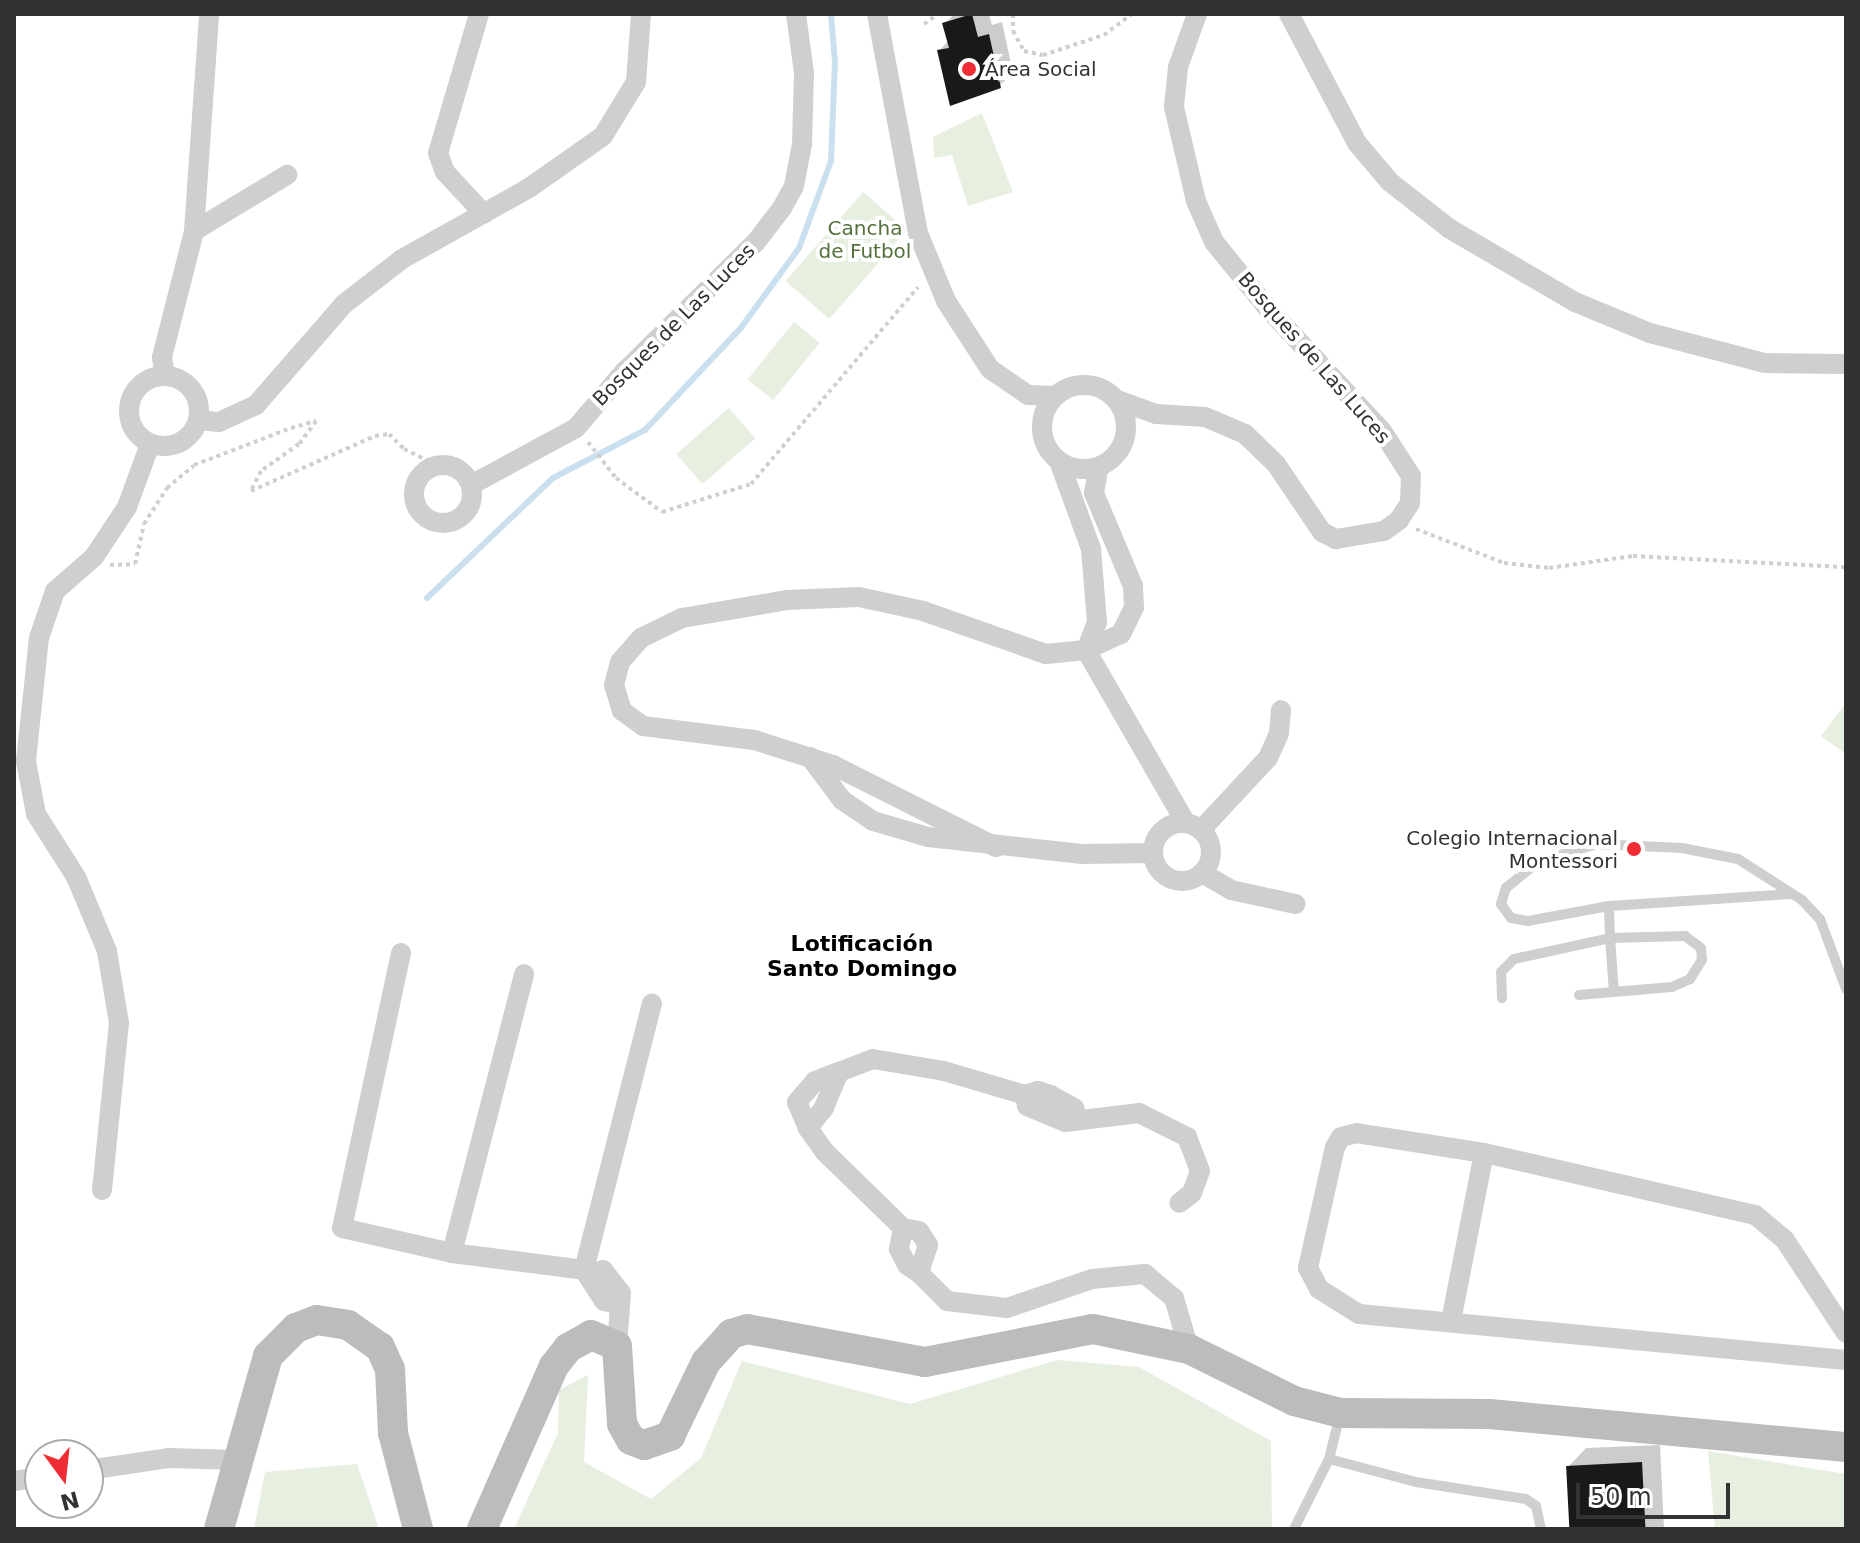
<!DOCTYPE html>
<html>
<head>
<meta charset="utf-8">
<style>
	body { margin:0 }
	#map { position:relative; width:1860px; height:1543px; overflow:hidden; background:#fff; font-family:"DejaVu Sans",sans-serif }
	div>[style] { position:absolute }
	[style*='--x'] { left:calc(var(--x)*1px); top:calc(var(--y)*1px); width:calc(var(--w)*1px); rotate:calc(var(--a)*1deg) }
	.green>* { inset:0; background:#e7efe0; transform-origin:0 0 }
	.shadow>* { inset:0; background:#0003 }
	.stream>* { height:6px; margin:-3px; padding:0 3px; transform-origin:3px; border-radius:3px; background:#cbe0ef }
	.building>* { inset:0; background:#191919; transform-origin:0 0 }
	.path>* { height:4px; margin-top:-2px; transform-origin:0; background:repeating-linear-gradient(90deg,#cfcfcf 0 4px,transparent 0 8px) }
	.service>* { height:10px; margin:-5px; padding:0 5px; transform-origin:5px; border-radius:5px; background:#cfcfcf }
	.minor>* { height:20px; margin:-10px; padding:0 10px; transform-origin:10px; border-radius:10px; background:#cfcfcf }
	.minor>.ring { margin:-10px; padding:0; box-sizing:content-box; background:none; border:20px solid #cfcfcf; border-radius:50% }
	.secondary>* { height:30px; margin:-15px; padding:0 15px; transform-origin:15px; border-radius:15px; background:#bcbcbc }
	.dots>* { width:22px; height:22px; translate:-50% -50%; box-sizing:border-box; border:4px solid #fff; border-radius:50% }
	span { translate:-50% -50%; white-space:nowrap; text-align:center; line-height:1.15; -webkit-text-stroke:8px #fff; paint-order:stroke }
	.poi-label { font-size:20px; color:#323232 }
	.left { translate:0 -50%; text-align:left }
	.right { translate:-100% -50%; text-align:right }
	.park-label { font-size:20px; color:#53713b }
	.street-label { font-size:20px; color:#323232 }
	.neighbourhood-label { font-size:22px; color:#000; font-weight:700 }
	.frame { position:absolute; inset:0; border:16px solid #323232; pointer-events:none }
	.north { position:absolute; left:24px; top:1439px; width:80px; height:80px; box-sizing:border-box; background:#fff; border:2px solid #adadad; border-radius:50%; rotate:165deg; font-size:22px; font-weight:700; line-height:32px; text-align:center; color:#323232 }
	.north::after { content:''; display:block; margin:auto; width:28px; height:36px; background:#f02d35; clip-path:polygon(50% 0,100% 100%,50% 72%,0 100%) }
	.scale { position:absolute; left:1576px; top:1483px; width:154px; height:36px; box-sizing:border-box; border:4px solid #323232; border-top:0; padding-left:10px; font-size:24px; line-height:28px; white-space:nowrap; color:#323232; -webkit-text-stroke:6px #fff; paint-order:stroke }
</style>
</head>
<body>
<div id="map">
	<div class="green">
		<i style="clip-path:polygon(982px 113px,1013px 192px,968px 206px,952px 155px,934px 158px,933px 137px)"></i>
		<i style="left:863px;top:192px;width:58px;height:118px;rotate:41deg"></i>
		<i style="left:794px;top:322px;width:33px;height:74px;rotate:39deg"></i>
		<i style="left:729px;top:408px;width:40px;height:70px;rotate:49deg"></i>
		<i style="clip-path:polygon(1846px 703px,1846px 754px,1821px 736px)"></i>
		<i style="clip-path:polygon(1057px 1360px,1139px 1367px,1271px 1441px,1272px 1529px,514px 1529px,558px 1433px,559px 1390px,588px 1375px,584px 1462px,651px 1499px,701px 1458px,742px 1361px,910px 1404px)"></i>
		<i style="clip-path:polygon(1708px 1451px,1846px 1474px,1846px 1529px,1715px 1529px)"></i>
		<i style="clip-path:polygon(357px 1464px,379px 1529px,254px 1529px,265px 1472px)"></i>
	</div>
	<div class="shadow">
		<i style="clip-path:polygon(954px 14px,989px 14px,992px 25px,1002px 22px,1013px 73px,999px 86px,939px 51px,949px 40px,945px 24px)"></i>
		<i style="clip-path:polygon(1660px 1445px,1664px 1529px,1571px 1529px,1568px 1467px,1586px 1448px)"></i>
	</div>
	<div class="stream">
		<i style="--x:427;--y:598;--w:174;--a:-43.6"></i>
		<i style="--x:553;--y:478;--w:104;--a:-27.6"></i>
		<i style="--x:645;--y:430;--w:139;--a:-46.8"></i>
		<i style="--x:740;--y:329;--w:100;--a:-53.9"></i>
		<i style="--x:799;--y:248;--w:93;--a:-69.8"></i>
		<i style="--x:831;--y:161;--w:99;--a:-87.7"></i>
		<i style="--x:835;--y:62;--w:48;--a:-94.8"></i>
	</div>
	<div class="building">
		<i style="clip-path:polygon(972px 14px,978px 37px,989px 34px,1001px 88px,950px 106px,937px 50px,949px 48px,942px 23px)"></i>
		<i style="left:1642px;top:1462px;width:67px;height:76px;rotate:87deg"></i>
	</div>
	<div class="path">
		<i style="--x:1013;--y:14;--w:17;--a:90"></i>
		<i style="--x:1013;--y:31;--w:23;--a:61"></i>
		<i style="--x:1024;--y:51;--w:19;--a:12"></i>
		<i style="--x:1043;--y:55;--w:64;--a:-18.2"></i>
		<i style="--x:1104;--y:35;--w:35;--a:-37"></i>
		<i style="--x:924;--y:24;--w:17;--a:-36"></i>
		<i style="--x:588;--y:442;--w:46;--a:52.1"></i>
		<i style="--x:616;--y:478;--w:57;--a:36.5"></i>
		<i style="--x:662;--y:512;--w:93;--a:-17.5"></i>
		<i style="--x:751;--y:484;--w:258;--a:-49.7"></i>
		<i style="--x:1416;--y:529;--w:94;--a:21.1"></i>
		<i style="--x:1504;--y:563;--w:45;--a:6.3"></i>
		<i style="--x:1549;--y:568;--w:85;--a:-8.1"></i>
		<i style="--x:1633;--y:556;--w:213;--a:3"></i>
		<i style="--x:110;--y:565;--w:25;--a:-2"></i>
		<i style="--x:135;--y:564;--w:41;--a:-77.3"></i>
		<i style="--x:144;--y:524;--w:43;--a:-57.4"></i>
		<i style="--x:167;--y:488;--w:35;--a:-40"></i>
		<i style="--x:194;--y:465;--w:104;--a:-20.9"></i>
		<i style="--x:291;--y:428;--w:26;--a:-16"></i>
		<i style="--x:316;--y:421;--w:29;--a:126"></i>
		<i style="--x:299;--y:444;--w:47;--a:144.6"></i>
		<i style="--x:261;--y:471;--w:22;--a:117"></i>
		<i style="--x:251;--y:491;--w:136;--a:-23.9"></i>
		<i style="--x:375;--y:436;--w:14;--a:-8"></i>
		<i style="--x:389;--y:434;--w:21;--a:45"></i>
		<i style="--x:404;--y:449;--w:39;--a:26"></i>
	</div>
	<div class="service">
		<i style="--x:1790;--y:894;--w:181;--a:176.2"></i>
		<i style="--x:1609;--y:906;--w:82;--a:169.5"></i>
		<i style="--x:1528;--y:921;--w:17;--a:-170"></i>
		<i style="--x:1511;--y:918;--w:17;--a:-126"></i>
		<i style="--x:1501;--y:904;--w:17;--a:-73"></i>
		<i style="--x:1506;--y:888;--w:41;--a:-39.1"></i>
		<i style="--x:1538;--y:862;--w:61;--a:-17.2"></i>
		<i style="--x:1596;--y:844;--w:86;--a:2.7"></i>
		<i style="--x:1682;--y:848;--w:57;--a:11.1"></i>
		<i style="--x:1738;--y:859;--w:76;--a:32.6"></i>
		<i style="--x:1802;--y:900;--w:26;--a:47"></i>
		<i style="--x:1820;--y:919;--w:75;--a:69.6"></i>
		<i style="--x:1579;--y:995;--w:93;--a:-4.9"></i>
		<i style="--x:1672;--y:987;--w:20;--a:-24"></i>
		<i style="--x:1690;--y:979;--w:22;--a:-58"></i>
		<i style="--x:1702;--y:960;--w:12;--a:-95"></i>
		<i style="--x:1701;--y:948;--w:20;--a:-143"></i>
		<i style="--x:1685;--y:936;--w:75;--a:178.5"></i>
		<i style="--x:1610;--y:938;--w:32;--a:-92"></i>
		<i style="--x:1502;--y:998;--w:26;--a:-92"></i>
		<i style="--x:1501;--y:972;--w:18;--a:-45"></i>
		<i style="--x:1514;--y:959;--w:98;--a:-12.3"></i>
		<i style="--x:1610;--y:938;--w:54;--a:85.8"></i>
		<i style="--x:1329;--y:1459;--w:90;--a:14.8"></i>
		<i style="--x:1416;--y:1482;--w:111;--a:8.8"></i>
		<i style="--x:1526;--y:1499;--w:12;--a:35"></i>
		<i style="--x:1536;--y:1506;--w:24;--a:78"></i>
		<i style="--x:1294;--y:1529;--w:78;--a:-63.4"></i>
		<i style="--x:1329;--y:1459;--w:45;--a:-76"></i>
	</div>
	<div class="minor">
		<i style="--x:479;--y:14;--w:145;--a:106.4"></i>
		<i style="--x:438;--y:153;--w:20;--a:70"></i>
		<i style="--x:445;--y:172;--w:57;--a:47.1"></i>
		<i style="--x:877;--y:14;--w:223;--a:79.4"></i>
		<i style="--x:918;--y:233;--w:74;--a:67.6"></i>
		<i style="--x:946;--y:301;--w:81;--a:57.1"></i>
		<i style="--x:990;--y:369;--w:46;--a:34.4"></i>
		<i style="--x:1028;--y:395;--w:27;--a:2"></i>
		<i style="--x:1289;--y:14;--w:146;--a:62.2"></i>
		<i style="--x:1357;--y:143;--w:51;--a:49.8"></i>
		<i style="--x:1390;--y:182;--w:76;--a:38.1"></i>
		<i style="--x:1450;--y:229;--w:145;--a:30.3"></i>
		<i style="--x:1575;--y:302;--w:81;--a:22.5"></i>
		<i style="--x:1650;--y:333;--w:118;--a:14.7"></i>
		<i style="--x:1764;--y:363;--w:82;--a:0.7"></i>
		<i style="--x:194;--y:231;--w:109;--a:-31.1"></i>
		<i class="ring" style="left:129px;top:376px;width:50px;height:50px"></i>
		<i style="--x:165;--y:376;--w:19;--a:-99"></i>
		<i style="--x:162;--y:357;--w:130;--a:-75.7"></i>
		<i style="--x:194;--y:231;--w:218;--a:-86"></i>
		<i class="ring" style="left:1042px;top:385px;width:64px;height:64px"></i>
		<i style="--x:1117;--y:400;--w:41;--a:19.7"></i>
		<i style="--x:1156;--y:414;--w:49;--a:3.5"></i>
		<i style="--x:1205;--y:417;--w:43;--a:23"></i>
		<i style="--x:1245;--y:434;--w:43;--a:44.1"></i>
		<i style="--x:1276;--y:464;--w:82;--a:55.9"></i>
		<i style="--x:1322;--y:532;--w:16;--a:27"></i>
		<i style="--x:1336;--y:539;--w:49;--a:-9.5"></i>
		<i style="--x:1384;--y:531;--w:19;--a:-36"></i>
		<i style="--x:1399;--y:520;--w:20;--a:-57"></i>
		<i style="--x:1410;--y:503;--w:27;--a:-88"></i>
		<i style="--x:1411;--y:476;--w:54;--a:-122.8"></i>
		<i style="--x:1382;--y:431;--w:171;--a:-132.9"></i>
		<i style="--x:1266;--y:306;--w:82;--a:-129.1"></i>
		<i style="--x:1214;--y:242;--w:45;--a:-113.7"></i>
		<i style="--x:1196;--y:201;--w:97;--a:-103.2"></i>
		<i style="--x:1174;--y:107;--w:40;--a:-84.3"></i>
		<i style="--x:1178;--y:67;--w:56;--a:-70.3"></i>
		<i style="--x:199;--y:420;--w:20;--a:6"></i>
		<i style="--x:219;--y:422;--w:41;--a:-24.7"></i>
		<i style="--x:256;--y:405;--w:134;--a:-48.9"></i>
		<i style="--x:344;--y:304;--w:73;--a:-37.8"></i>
		<i style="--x:402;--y:259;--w:145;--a:-29.2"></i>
		<i style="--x:529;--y:188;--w:90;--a:-35.1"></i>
		<i style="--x:603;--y:136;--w:63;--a:-58.6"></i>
		<i style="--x:636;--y:82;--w:68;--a:-85.8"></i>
		<i style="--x:1059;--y:461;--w:94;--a:70"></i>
		<i style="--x:1091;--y:549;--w:73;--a:85.3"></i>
		<i style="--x:1097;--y:622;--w:30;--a:111"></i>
		<i class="ring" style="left:414px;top:465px;width:38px;height:38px"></i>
		<i style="--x:471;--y:485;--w:119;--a:-28.5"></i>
		<i style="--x:576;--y:428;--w:74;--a:-49.4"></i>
		<i style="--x:624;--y:372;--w:185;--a:-44.6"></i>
		<i style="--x:756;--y:242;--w:43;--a:-52.6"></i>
		<i style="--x:782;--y:208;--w:25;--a:-61"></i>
		<i style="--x:794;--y:186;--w:43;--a:-79.2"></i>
		<i style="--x:802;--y:144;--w:71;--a:-88.4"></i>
		<i style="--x:804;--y:73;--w:60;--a:-97.7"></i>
		<i style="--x:1086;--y:650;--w:200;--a:60"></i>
		<i style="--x:810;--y:757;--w:54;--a:53.3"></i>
		<i style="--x:842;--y:800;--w:37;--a:34"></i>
		<i style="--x:873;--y:821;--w:57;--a:16.2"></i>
		<i style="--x:928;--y:837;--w:155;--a:6.3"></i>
		<i style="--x:1082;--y:854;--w:71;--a:-0.8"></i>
		<i class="ring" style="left:1153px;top:823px;width:38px;height:38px"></i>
		<i style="--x:1201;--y:830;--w:98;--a:-47.1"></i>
		<i style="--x:1268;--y:758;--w:27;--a:-66"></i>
		<i style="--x:1279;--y:733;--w:23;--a:-85"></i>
		<i style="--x:996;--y:847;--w:182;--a:-153.3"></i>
		<i style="--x:833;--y:765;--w:83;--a:-162.4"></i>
		<i style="--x:754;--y:740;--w:112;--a:-172.8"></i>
		<i style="--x:643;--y:726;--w:26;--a:-144"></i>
		<i style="--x:622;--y:711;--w:27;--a:-107"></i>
		<i style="--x:614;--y:685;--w:24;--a:-75"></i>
		<i style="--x:620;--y:662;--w:32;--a:-49"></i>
		<i style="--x:641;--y:638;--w:46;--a:-26"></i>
		<i style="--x:682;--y:618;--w:107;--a:-9.7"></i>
		<i style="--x:787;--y:600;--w:72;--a:-2.4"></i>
		<i style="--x:859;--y:597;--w:66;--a:12.3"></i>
		<i style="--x:923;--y:611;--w:130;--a:19.3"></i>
		<i style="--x:1046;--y:654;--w:40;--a:-5.7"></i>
		<i style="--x:1086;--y:650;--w:38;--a:-25"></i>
		<i style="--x:1121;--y:634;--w:30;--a:-64"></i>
		<i style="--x:1134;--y:607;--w:21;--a:-93"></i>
		<i style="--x:1133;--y:586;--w:101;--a:-112.8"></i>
		<i style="--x:1094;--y:493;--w:27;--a:-80"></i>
		<i style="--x:1202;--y:873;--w:34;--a:30"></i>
		<i style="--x:1231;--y:890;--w:66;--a:12.2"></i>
		<i style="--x:401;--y:953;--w:281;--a:102.1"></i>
		<i style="--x:342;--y:1228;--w:113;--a:12.8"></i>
		<i style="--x:452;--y:1253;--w:133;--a:7.3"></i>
		<i style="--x:584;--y:1270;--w:37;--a:57"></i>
		<i style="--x:604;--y:1301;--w:14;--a:12"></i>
		<i style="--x:839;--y:1072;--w:36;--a:-21"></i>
		<i style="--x:873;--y:1059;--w:72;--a:9.6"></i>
		<i style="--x:944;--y:1071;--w:84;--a:16.5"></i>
		<i style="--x:839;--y:1072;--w:39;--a:113"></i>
		<i style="--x:824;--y:1108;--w:26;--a:129"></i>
		<i style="--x:808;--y:1128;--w:28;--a:-113"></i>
		<i style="--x:797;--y:1102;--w:28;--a:-49"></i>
		<i style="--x:815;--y:1081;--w:26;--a:-21"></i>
		<i style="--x:1077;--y:1117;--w:9;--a:-108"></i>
		<i style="--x:1074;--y:1108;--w:26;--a:-151"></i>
		<i style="--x:1051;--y:1095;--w:14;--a:-163"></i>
		<i style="--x:1038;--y:1091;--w:14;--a:163"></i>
		<i style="--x:1025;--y:1095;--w:11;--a:80"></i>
		<i style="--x:1027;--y:1106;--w:41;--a:22.8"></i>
		<i style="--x:1065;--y:1122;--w:75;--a:-6.9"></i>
		<i style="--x:1139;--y:1113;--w:54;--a:26.6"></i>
		<i style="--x:1187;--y:1137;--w:36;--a:69"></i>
		<i style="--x:1200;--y:1171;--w:23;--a:110"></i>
		<i style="--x:1192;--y:1193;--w:16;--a:142"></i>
		<i style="--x:808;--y:1128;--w:29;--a:55"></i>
		<i style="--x:825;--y:1152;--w:109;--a:44.3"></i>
		<i style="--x:102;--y:1190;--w:168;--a:-84.2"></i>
		<i style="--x:119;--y:1023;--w:73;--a:-99.5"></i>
		<i style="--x:107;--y:951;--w:80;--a:-112.7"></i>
		<i style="--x:76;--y:877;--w:75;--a:-122.4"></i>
		<i style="--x:36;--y:814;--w:54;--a:-100.7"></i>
		<i style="--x:26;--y:761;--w:124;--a:-84"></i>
		<i style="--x:39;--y:638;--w:50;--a:-71.2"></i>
		<i style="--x:55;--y:591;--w:52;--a:-41.1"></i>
		<i style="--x:94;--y:557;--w:60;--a:-56.6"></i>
		<i style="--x:127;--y:507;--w:67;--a:-69.9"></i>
		<i style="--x:903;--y:1228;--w:16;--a:11"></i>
		<i style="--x:919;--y:1231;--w:17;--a:57"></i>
		<i style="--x:928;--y:1245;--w:29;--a:108"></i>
		<i style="--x:919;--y:1273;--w:14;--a:-146"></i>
		<i style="--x:907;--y:1265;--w:18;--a:-117"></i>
		<i style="--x:899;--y:1249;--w:21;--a:-79"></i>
		<i style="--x:452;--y:1253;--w:288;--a:-75.5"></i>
		<i style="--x:584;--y:1270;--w:275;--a:-75.7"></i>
		<i style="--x:919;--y:1273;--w:40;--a:45"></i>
		<i style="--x:947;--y:1301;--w:60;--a:6.7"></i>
		<i style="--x:1007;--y:1308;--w:90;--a:-18.8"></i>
		<i style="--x:1092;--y:1279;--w:53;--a:-5.4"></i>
		<i style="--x:1145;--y:1274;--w:38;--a:40"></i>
		<i style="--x:1174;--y:1298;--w:53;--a:73.6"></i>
		<i style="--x:591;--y:1276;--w:13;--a:-27"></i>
		<i style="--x:603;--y:1270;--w:29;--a:52"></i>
		<i style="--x:621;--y:1293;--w:53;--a:94.3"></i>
		<i style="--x:1451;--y:1321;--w:171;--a:-78.9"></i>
		<i style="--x:1846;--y:1333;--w:111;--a:-123.3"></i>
		<i style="--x:1785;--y:1240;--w:39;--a:-140"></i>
		<i style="--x:1755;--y:1215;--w:278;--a:-167.1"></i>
		<i style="--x:1484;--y:1153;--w:129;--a:-171.1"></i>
		<i style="--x:1357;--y:1133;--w:16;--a:166"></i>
		<i style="--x:1341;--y:1137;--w:12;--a:121"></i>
		<i style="--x:1335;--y:1147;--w:124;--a:102.6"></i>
		<i style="--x:1308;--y:1268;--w:24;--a:62"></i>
		<i style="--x:1319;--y:1289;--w:47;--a:32"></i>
		<i style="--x:1359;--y:1314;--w:489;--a:5.4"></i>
		<i style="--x:88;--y:1470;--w:81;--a:-8.5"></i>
		<i style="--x:168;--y:1458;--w:71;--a:1.6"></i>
		<i style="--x:14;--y:1481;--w:26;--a:-9"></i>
	</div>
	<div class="secondary">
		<i style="--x:219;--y:1529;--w:180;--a:-74.2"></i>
		<i style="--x:268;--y:1356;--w:40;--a:-45"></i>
		<i style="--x:296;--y:1328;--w:22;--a:-21"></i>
		<i style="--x:317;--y:1320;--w:31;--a:9"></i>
		<i style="--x:348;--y:1325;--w:39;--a:35"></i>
		<i style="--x:380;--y:1347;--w:24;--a:66"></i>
		<i style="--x:390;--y:1369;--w:64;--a:87.3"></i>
		<i style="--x:393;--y:1433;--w:99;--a:75.4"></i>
		<i style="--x:482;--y:1529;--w:178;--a:-66.2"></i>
		<i style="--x:554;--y:1366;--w:23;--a:-52"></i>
		<i style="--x:568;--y:1348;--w:26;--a:-29"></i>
		<i style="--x:591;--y:1335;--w:28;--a:23"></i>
		<i style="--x:617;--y:1346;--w:78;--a:86.3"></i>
		<i style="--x:622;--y:1424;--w:18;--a:61"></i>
		<i style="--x:631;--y:1440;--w:14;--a:21"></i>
		<i style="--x:644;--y:1445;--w:28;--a:-19"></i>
		<i style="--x:670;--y:1436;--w:82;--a:-64.1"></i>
		<i style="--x:706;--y:1362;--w:38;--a:-48"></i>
		<i style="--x:731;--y:1334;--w:17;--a:-17"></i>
		<i style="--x:747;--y:1329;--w:181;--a:10.5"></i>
		<i style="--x:925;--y:1362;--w:171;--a:-11.1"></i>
		<i style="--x:1093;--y:1329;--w:98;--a:11.8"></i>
		<i style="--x:1189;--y:1349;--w:117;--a:26.3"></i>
		<i style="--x:1294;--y:1401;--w:48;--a:14.6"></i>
		<i style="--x:1340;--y:1413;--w:149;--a:0.4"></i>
		<i style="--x:1489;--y:1414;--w:359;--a:5.3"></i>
	</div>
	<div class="dots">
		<i style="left:969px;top:69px;background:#f02d35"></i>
		<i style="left:1634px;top:849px;background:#f02d35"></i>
	</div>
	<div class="poi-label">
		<span class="left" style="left:985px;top:69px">Área Social</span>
		<span class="right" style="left:1618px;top:850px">Colegio Internacional<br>Montessori</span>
	</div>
	<div class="park-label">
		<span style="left:865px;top:240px">Cancha<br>de Futbol</span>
	</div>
	<div class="street-label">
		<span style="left:674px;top:325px;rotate:-45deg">Bosques de Las Luces</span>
		<span style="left:1314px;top:358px;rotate:49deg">Bosques de Las Luces</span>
	</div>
	<div class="neighbourhood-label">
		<span style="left:862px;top:956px">Lotificación<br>Santo Domingo</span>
	</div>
	<div class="frame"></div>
	<div class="north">N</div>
	<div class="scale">50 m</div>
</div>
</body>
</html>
